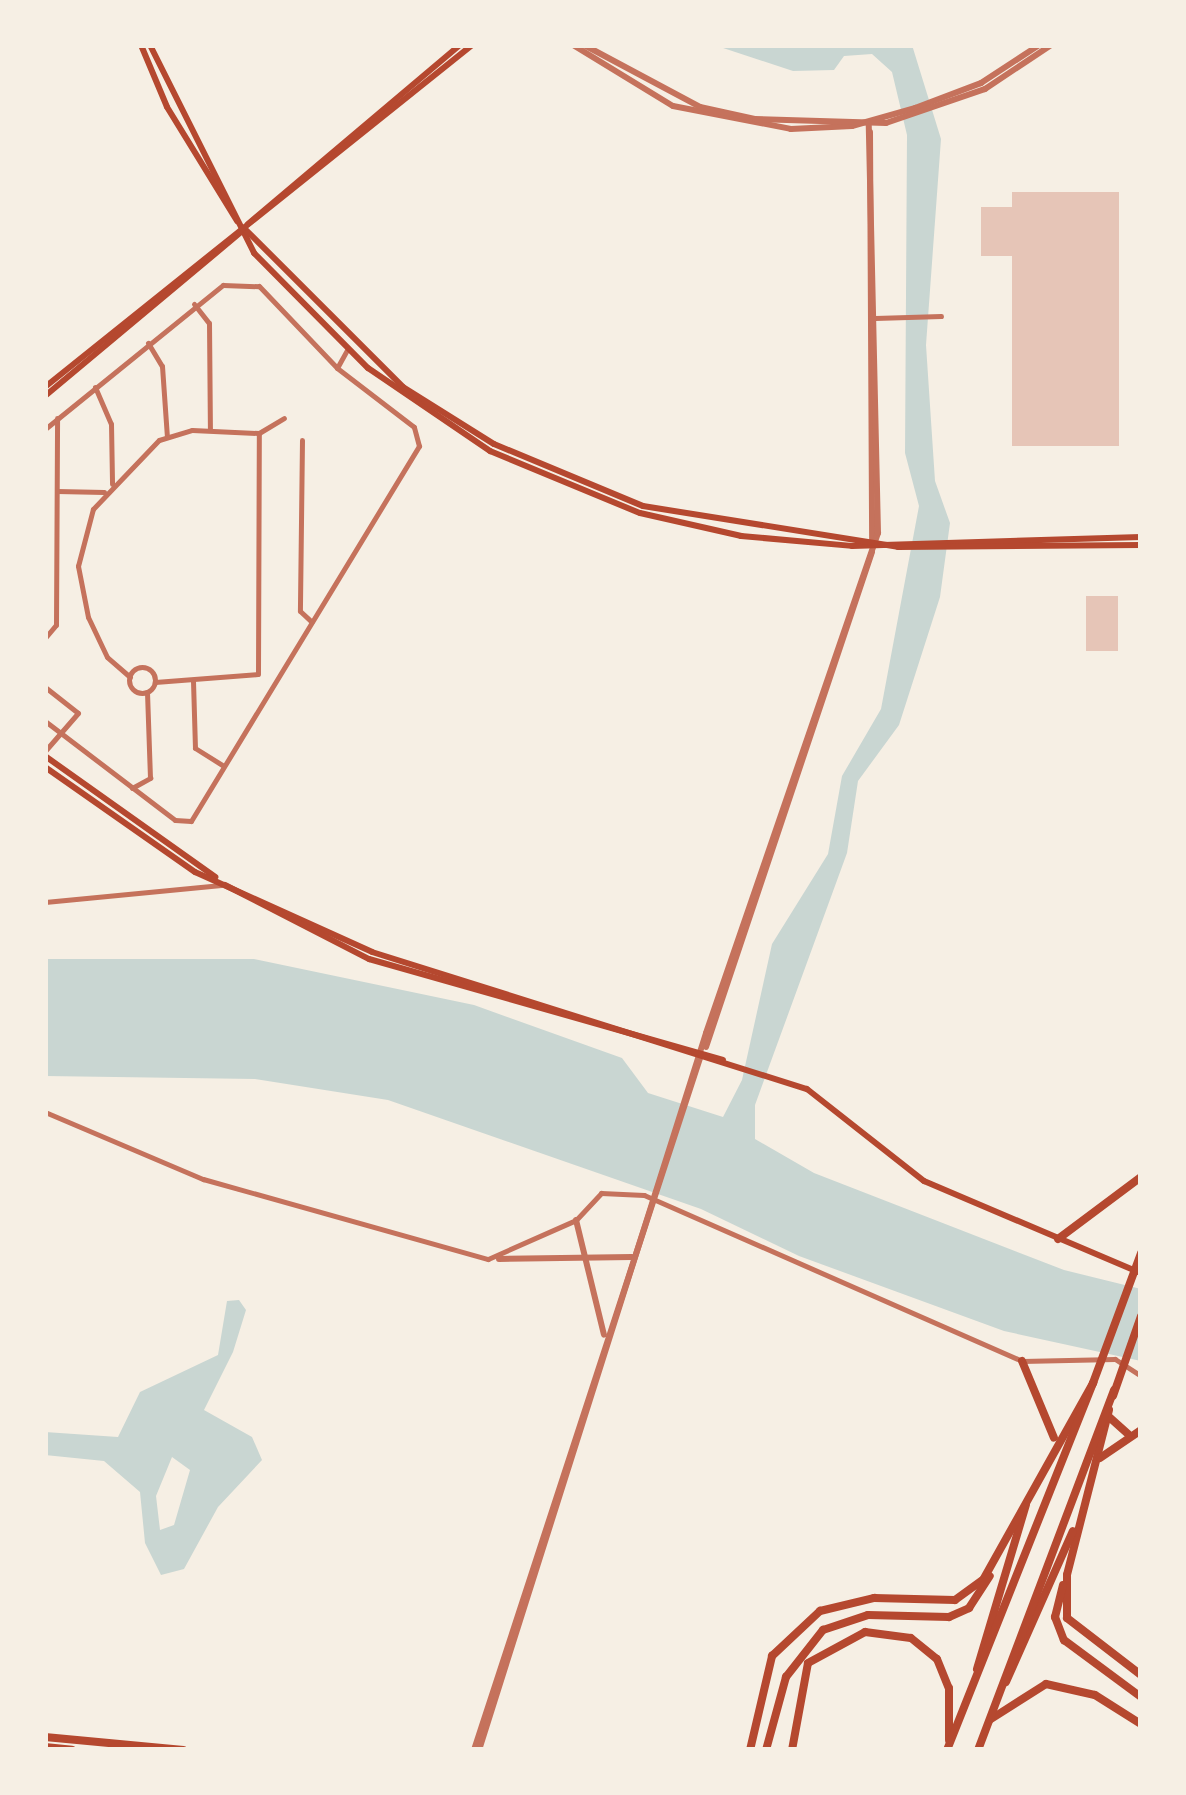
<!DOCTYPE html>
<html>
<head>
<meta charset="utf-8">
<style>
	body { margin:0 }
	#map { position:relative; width:1186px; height:1795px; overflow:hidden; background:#f6efe4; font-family:Literata,serif }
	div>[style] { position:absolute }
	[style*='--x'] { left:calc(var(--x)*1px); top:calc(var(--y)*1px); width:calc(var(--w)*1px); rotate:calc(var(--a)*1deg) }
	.water>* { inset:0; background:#c9d6d2 }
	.building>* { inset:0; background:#e6c5b7; transform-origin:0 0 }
	.minor>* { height:5px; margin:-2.5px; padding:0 2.5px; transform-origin:2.5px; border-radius:2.5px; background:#c5725c }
	.minor>.ring { margin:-2.5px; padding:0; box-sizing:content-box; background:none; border:5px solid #c5725c; border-radius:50% }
	.tertiary>* { height:6px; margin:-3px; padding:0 3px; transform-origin:3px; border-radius:3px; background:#c5725c }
	.secondary>* { height:6px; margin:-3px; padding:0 3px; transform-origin:3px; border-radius:3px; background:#b5482f }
	.primary>* { height:8px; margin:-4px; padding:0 4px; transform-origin:4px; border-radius:4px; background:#b5482f }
	.trunk>* { height:8px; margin:-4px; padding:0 4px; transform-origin:4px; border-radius:4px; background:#b5482f }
	span { translate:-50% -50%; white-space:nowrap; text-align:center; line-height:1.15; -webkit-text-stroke:10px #f6efe4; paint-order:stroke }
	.frame { position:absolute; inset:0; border:48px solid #f6efe4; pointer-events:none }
</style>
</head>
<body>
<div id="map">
	<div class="water">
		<i style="clip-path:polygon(714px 45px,912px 45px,941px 139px,926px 345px,935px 481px,950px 523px,940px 597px,899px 725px,858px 781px,847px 853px,755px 1105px,755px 1139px,814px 1173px,1064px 1270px,1141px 1289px,1141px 1361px,1004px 1331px,799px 1256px,701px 1209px,388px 1100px,255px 1079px,45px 1076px,45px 959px,254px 959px,474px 1005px,622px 1058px,648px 1093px,723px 1117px,742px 1080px,772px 944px,828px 854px,842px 776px,881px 709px,919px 506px,905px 453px,907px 135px,892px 72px,872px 54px,844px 56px,834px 70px,793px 71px)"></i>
		<i style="clip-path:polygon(evenodd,239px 1300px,246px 1310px,233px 1352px,204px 1410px,252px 1437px,262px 1460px,218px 1507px,184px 1569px,161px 1575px,145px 1543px,140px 1492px,104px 1461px,45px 1455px,45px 1432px,118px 1437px,140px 1392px,218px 1355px,227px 1301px,239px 1300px,172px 1457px,190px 1470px,174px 1525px,160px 1530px,156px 1496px,172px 1457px)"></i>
	</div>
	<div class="building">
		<i style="clip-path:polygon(1012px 192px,1119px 192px,1119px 446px,1012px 446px,1012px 256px,981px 256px,981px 207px,1012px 207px)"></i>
		<i style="left:1086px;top:596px;width:32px;height:55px"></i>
	</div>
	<div class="minor">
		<i style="--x:194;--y:304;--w:24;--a:52"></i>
		<i style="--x:209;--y:323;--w:107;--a:89.5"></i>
		<i style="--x:875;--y:318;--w:66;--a:-1.7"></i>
		<i style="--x:148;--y:343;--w:27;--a:59"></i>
		<i style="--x:162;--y:366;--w:71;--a:86"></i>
		<i style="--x:95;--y:387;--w:40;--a:66.6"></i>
		<i style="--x:111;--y:424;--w:60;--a:89"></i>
		<i style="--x:45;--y:429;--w:229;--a:-39"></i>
		<i style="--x:223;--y:285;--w:36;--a:2"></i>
		<i style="--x:259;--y:286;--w:113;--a:46.4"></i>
		<i style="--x:302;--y:440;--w:171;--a:90.7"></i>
		<i style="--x:300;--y:611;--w:16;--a:43"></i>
		<i style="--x:57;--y:491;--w:47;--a:1.2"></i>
		<i style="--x:45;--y:638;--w:17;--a:-50"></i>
		<i style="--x:56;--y:625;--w:207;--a:-89.7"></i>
		<i class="ring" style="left:129px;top:667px;width:21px;height:21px"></i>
		<i style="--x:130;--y:677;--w:30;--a:-139"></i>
		<i style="--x:107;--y:657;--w:44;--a:-115.4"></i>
		<i style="--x:88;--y:617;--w:52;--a:-101.1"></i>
		<i style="--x:78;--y:566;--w:59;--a:-75.3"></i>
		<i style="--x:93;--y:509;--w:95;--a:-46.3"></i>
		<i style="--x:159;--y:440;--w:34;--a:-17"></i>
		<i style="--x:192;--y:430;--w:67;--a:2.6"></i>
		<i style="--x:259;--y:433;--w:29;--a:-31"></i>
		<i style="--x:193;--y:681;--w:67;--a:88.3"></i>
		<i style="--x:195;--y:748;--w:34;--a:32"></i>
		<i style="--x:155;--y:682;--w:103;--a:-4.4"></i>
		<i style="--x:258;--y:674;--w:241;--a:-89.8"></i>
		<i style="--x:45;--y:687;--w:42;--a:38.2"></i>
		<i style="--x:78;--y:713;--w:50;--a:131"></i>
		<i style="--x:45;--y:721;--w:163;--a:37.3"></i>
		<i style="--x:175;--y:820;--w:16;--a:4"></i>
		<i style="--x:191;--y:821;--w:439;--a:-58.7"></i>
		<i style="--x:419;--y:446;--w:20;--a:-105"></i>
		<i style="--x:414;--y:427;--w:97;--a:-142.5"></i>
		<i style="--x:337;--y:368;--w:21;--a:-61"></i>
		<i style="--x:132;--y:788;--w:21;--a:-29"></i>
		<i style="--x:150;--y:778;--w:86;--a:-92"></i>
		<i style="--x:45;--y:902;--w:177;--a:-5.5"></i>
		<i style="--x:45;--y:1112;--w:172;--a:23"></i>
		<i style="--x:203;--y:1179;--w:296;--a:15.7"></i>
		<i style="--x:488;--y:1259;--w:96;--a:-23.9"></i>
		<i style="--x:576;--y:1220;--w:37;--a:-47"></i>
		<i style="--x:601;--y:1193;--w:43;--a:2.7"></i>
		<i style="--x:644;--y:1195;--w:413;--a:23.7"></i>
		<i style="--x:1022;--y:1361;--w:93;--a:-1.2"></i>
		<i style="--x:1115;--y:1359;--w:31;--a:33"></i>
	</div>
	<div class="tertiary">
		<i style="--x:573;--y:45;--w:117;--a:31.4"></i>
		<i style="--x:673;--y:106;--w:120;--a:11"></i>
		<i style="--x:791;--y:129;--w:61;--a:-2.8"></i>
		<i style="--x:852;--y:126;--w:66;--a:-15.9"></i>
		<i style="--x:915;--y:108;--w:71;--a:-20.7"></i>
		<i style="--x:981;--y:83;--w:69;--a:-33.2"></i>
		<i style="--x:584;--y:45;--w:132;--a:28.1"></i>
		<i style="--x:700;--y:107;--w:56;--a:12.3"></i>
		<i style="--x:755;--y:119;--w:131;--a:1.7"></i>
		<i style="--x:886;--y:123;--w:105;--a:-19"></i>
		<i style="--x:985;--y:89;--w:79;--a:-33.7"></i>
		<i style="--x:870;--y:132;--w:408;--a:89.7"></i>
		<i style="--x:706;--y:1047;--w:522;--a:-71.46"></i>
		<i style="--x:576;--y:1220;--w:118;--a:76.3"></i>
		<i style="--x:499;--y:1259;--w:133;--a:-0.9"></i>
		<i style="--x:474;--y:1750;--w:728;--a:-71.91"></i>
		<i style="--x:479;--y:1750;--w:752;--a:-72.43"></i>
		<i style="--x:706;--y:1033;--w:529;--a:-71.02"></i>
		<i style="--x:878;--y:533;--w:410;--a:-91.3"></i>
	</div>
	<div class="secondary">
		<i style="--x:141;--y:45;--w:67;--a:67.2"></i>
		<i style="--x:167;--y:107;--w:134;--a:58.4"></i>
		<i style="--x:150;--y:45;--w:233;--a:63.4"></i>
		<i style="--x:254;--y:253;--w:162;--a:45.3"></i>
		<i style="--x:368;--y:368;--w:148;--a:34.2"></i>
		<i style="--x:490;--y:451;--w:162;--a:22.5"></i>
		<i style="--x:640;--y:513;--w:104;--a:12.8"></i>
		<i style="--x:741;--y:536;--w:111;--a:5.1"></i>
		<i style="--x:852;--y:546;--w:289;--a:-1.8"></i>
		<i style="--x:248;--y:224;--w:277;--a:-40.2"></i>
		<i style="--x:246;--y:230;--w:222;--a:45"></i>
		<i style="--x:403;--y:387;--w:107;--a:32.1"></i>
		<i style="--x:494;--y:444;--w:161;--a:22.6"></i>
		<i style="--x:643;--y:506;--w:258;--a:9.1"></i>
		<i style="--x:898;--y:547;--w:243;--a:-0.5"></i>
		<i style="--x:45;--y:387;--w:547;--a:-38.69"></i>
		<i style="--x:45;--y:396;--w:254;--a:-39.9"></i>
		<i style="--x:45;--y:756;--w:209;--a:35.4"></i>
		<i style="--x:45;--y:767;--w:183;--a:35"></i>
		<i style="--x:195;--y:872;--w:194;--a:24.3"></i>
		<i style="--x:372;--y:952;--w:456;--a:17.5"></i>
		<i style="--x:807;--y:1089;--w:149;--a:38.2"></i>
		<i style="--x:924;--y:1181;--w:236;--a:23"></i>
		<i style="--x:225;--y:885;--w:162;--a:27.2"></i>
		<i style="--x:369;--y:959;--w:368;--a:15.9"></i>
	</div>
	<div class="primary">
		<i style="--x:1058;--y:1239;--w:104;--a:-36.8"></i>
		<i style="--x:1022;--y:1361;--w:83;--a:67.4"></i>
		<i style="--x:1113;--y:1396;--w:85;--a:-70.7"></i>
		<i style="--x:1109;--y:1410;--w:170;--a:104.3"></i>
		<i style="--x:1067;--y:1575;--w:43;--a:90"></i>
		<i style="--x:1067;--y:1618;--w:93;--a:37.6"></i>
		<i style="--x:1108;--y:1416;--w:27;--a:42"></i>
		<i style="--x:1100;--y:1458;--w:50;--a:-34.3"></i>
		<i style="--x:1063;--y:1585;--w:33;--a:104"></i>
		<i style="--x:1055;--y:1617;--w:25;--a:69"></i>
		<i style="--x:1064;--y:1640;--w:96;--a:36.5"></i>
		<i style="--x:977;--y:1669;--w:171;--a:-73.4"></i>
		<i style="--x:1006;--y:1682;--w:165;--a:-66.1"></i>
		<i style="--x:45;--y:1737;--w:139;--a:5.4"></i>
		<i style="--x:45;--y:1747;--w:27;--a:6"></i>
		<i style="--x:750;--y:1750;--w:97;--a:-76.8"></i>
		<i style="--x:772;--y:1656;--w:66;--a:-43.2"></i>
		<i style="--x:820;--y:1611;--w:56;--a:-13.5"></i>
		<i style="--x:874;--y:1598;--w:81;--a:1.4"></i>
		<i style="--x:955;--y:1600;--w:34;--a:-36"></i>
		<i style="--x:983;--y:1580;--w:226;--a:-60.8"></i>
		<i style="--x:1093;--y:1383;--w:139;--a:-69.7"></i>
		<i style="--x:766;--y:1750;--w:76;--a:-74.7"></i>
		<i style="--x:786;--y:1677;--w:60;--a:-51.8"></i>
		<i style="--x:823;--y:1630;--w:47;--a:-18.4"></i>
		<i style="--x:868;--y:1615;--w:81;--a:1.4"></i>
		<i style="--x:949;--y:1617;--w:22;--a:-24"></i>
		<i style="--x:969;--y:1608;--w:38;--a:-57"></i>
	</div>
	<div class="trunk">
		<i style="--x:991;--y:1719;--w:65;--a:-32.5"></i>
		<i style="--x:1046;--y:1684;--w:50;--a:12.7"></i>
		<i style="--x:1095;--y:1695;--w:54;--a:32.2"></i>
		<i style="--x:792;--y:1750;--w:88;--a:-79.6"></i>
		<i style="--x:808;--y:1663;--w:65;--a:-28.5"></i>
		<i style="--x:865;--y:1632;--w:46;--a:7.4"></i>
		<i style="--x:911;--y:1638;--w:33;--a:39"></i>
		<i style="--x:937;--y:1659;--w:31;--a:68"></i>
		<i style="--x:949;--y:1688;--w:52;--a:90"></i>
		<i style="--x:947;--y:1750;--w:395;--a:-68.3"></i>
		<i style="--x:978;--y:1750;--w:385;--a:-69.3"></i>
	</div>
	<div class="frame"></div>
</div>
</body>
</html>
